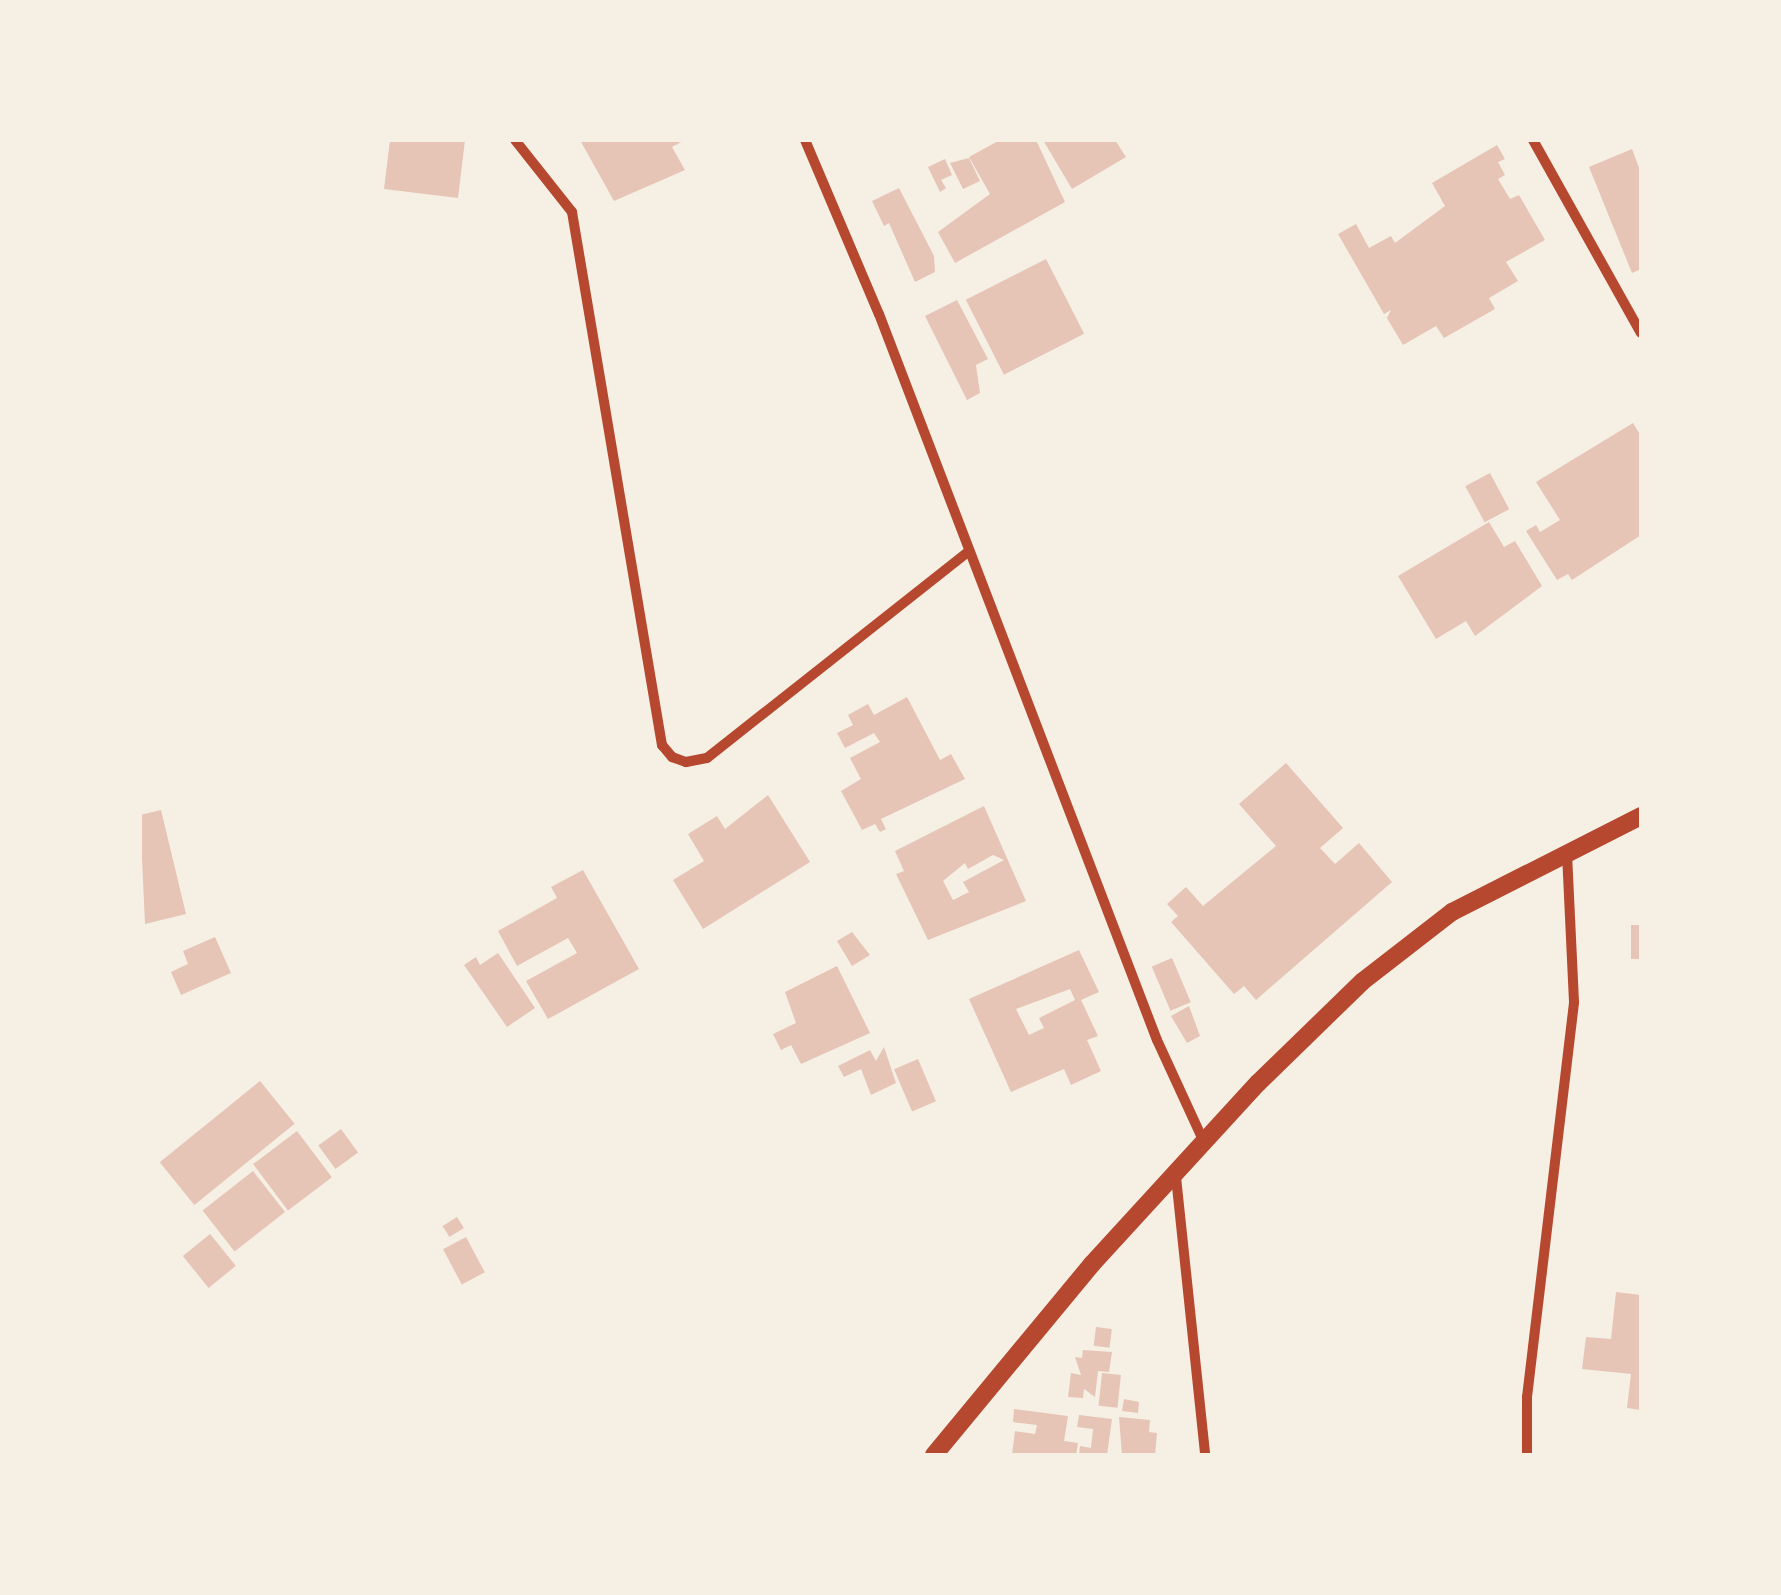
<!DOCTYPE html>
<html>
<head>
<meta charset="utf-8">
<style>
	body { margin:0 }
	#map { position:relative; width:1781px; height:1595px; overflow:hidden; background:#f6efe4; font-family:"Work Sans",sans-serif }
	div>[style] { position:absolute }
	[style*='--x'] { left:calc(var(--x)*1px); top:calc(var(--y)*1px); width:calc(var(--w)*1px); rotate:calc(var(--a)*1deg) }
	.building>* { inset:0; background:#e6c5b7; transform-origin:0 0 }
	.minor>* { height:10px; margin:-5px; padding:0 5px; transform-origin:5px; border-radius:5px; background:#b5482f }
	.tertiary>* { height:18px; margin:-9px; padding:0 9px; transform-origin:9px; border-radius:9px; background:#b5482f }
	span { translate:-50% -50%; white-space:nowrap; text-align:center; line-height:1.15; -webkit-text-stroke:8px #f6efe4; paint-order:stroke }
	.frame { position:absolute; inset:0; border:142px solid #f6efe4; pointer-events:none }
</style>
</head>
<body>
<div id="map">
	<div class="building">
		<i style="clip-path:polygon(390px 140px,465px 140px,458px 198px,384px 189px)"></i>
		<i style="clip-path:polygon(580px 140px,685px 140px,672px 147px,685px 170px,614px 201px)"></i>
		<i style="clip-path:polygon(1000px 140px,1036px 140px,1065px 202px,955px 263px,938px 232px,990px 194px,969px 157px)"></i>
		<i style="clip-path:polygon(1043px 140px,1115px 140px,1126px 157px,1072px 189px)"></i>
		<i style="clip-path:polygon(1497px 145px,1505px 159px,1498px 162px,1505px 175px,1498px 179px,1510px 199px,1519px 195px,1545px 240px,1506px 262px,1518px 281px,1489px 298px,1495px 309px,1444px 338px,1436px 326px,1403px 345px,1387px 318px,1391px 310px,1384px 314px,1338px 234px,1356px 224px,1369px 248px,1391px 236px,1395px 243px,1445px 206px,1432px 183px)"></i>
		<i style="clip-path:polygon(1632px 149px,1641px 173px,1641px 269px,1632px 273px,1589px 167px)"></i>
		<i style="clip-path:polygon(969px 158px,980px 181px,963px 189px,950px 163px)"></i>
		<i style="clip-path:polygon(945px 159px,952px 175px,941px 180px,946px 188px,940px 192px,928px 167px)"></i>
		<i style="clip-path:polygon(899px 188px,934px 256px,935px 272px,915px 282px,889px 223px,884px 226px,872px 201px)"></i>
		<i style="left:1046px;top:259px;width:84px;height:90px;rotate:63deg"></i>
		<i style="clip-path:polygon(957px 300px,988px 359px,976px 365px,980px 393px,967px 400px,925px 316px)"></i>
		<i style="clip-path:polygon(1633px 423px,1641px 436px,1641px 535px,1572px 580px,1568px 574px,1557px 580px,1526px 531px,1536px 525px,1540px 532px,1560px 520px,1536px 482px)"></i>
		<i style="left:1490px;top:473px;width:41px;height:28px;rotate:62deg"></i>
		<i style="clip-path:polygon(1489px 522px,1504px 547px,1515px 541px,1542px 586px,1475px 636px,1466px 621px,1436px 639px,1398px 576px)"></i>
		<i style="clip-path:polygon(907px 697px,940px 760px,951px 754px,965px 779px,881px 819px,886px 829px,880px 832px,875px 824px,862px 830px,841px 791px,861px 779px,850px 758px,880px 742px,874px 733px,845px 748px,837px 733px,853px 725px,848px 715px,868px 704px,874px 715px)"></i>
		<i style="clip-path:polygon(1286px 763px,1343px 828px,1320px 848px,1335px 864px,1359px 843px,1392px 882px,1256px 1000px,1244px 986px,1234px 994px,1171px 922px,1178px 916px,1167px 904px,1186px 887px,1203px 906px,1276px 846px,1239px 804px)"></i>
		<i style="clip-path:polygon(768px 795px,810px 862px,703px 929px,673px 880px,704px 861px,688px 834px,717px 816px,725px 829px)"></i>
		<i style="clip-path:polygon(evenodd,984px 806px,1026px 901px,928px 940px,896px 874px,904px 871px,895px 851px,984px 806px,993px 855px,1004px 860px,963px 882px,969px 892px,953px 900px,943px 881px,965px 863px,968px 869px,993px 855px)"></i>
		<i style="clip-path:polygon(161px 810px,186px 914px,145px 924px,140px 815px)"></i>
		<i style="clip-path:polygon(583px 870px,639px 969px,548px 1019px,526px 981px,577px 953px,568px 938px,517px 966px,498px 931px,557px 898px,551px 887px)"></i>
		<i style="left:1631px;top:925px;width:10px;height:34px"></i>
		<i style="clip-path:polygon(852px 932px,870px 955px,852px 966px,837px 941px)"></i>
		<i style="clip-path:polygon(215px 937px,231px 973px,181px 995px,171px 972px,188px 964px,183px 951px)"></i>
		<i style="clip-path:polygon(evenodd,1079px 950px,1099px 992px,1081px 1000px,1098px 1036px,1087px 1040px,1101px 1071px,1071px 1085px,1064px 1069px,1011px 1092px,969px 999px,1079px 950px,1070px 989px,1075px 1000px,1039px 1018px,1044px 1028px,1029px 1035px,1016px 1009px,1070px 989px)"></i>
		<i style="clip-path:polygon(498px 953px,535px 1008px,507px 1027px,464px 965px,476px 957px,480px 965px)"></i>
		<i style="left:1172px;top:958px;width:48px;height:22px;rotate:67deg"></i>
		<i style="clip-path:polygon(837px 966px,870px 1033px,801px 1064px,791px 1045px,781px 1050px,773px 1034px,796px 1023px,785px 992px)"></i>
		<i style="clip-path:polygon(1189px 1006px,1200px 1036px,1187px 1043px,1171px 1016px)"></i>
		<i style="clip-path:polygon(884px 1047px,896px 1083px,871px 1095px,861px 1069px,844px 1077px,838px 1066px,870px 1050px,876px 1061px)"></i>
		<i style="left:918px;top:1059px;width:46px;height:26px;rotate:67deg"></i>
		<i style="left:260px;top:1081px;width:55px;height:129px;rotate:51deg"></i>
		<i style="left:341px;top:1129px;width:29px;height:28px;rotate:54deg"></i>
		<i style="left:297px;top:1131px;width:58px;height:55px;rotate:53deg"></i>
		<i style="left:253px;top:1171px;width:52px;height:64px;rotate:52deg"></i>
		<i style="left:457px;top:1217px;width:13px;height:17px;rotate:58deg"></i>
		<i style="left:210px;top:1234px;width:41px;height:35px;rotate:51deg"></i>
		<i style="left:466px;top:1237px;width:40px;height:26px;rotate:62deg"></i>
		<i style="clip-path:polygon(1616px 1292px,1641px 1295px,1641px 1410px,1627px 1408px,1631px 1374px,1582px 1369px,1586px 1337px,1611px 1339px)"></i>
		<i style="left:1096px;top:1327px;width:16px;height:19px;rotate:7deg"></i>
		<i style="clip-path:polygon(1083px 1350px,1112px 1352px,1109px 1372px,1098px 1371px,1095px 1397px,1084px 1389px,1083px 1398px,1068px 1397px,1071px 1373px,1081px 1375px,1075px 1357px,1082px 1358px)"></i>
		<i style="left:1102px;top:1373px;width:19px;height:33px;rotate:6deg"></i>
		<i style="clip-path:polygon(1124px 1399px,1139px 1402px,1138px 1413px,1122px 1411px)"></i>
		<i style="clip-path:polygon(1014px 1409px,1068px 1416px,1064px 1441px,1078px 1443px,1076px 1455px,1012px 1455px,1015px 1431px,1035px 1434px,1037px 1425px,1013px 1422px)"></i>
		<i style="clip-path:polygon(1079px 1415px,1112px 1419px,1107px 1455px,1079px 1455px,1080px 1446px,1091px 1448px,1093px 1429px,1077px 1427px)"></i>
		<i style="clip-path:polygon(1119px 1417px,1150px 1420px,1149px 1432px,1157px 1433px,1155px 1455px,1122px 1455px)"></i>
	</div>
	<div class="minor">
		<i style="--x:515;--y:140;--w:92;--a:51.6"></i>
		<i style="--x:572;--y:212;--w:541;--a:80.42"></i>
		<i style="--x:662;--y:745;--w:16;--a:50"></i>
		<i style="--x:672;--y:757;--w:15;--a:20"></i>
		<i style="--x:686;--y:762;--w:21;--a:-11"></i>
		<i style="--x:707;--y:758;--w:333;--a:-38.3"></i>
		<i style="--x:805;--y:140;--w:189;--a:67"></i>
		<i style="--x:879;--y:314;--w:777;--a:69.05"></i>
		<i style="--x:1157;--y:1040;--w:112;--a:65.3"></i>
		<i style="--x:1533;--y:140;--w:221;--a:60.8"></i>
		<i style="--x:1176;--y:1177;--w:280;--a:84"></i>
		<i style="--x:1527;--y:1455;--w:58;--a:-90"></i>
		<i style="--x:1527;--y:1397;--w:398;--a:-83.2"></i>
		<i style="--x:1574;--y:1002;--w:150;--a:-92.7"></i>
	</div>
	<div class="tertiary">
		<i style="--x:934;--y:1455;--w:248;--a:-50.4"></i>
		<i style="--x:1092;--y:1264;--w:246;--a:-47.5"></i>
		<i style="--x:1258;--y:1083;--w:146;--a:-44.2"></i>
		<i style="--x:1363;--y:981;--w:113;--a:-37.8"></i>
		<i style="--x:1452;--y:912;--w:212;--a:-26.9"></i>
	</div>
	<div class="frame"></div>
</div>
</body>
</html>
